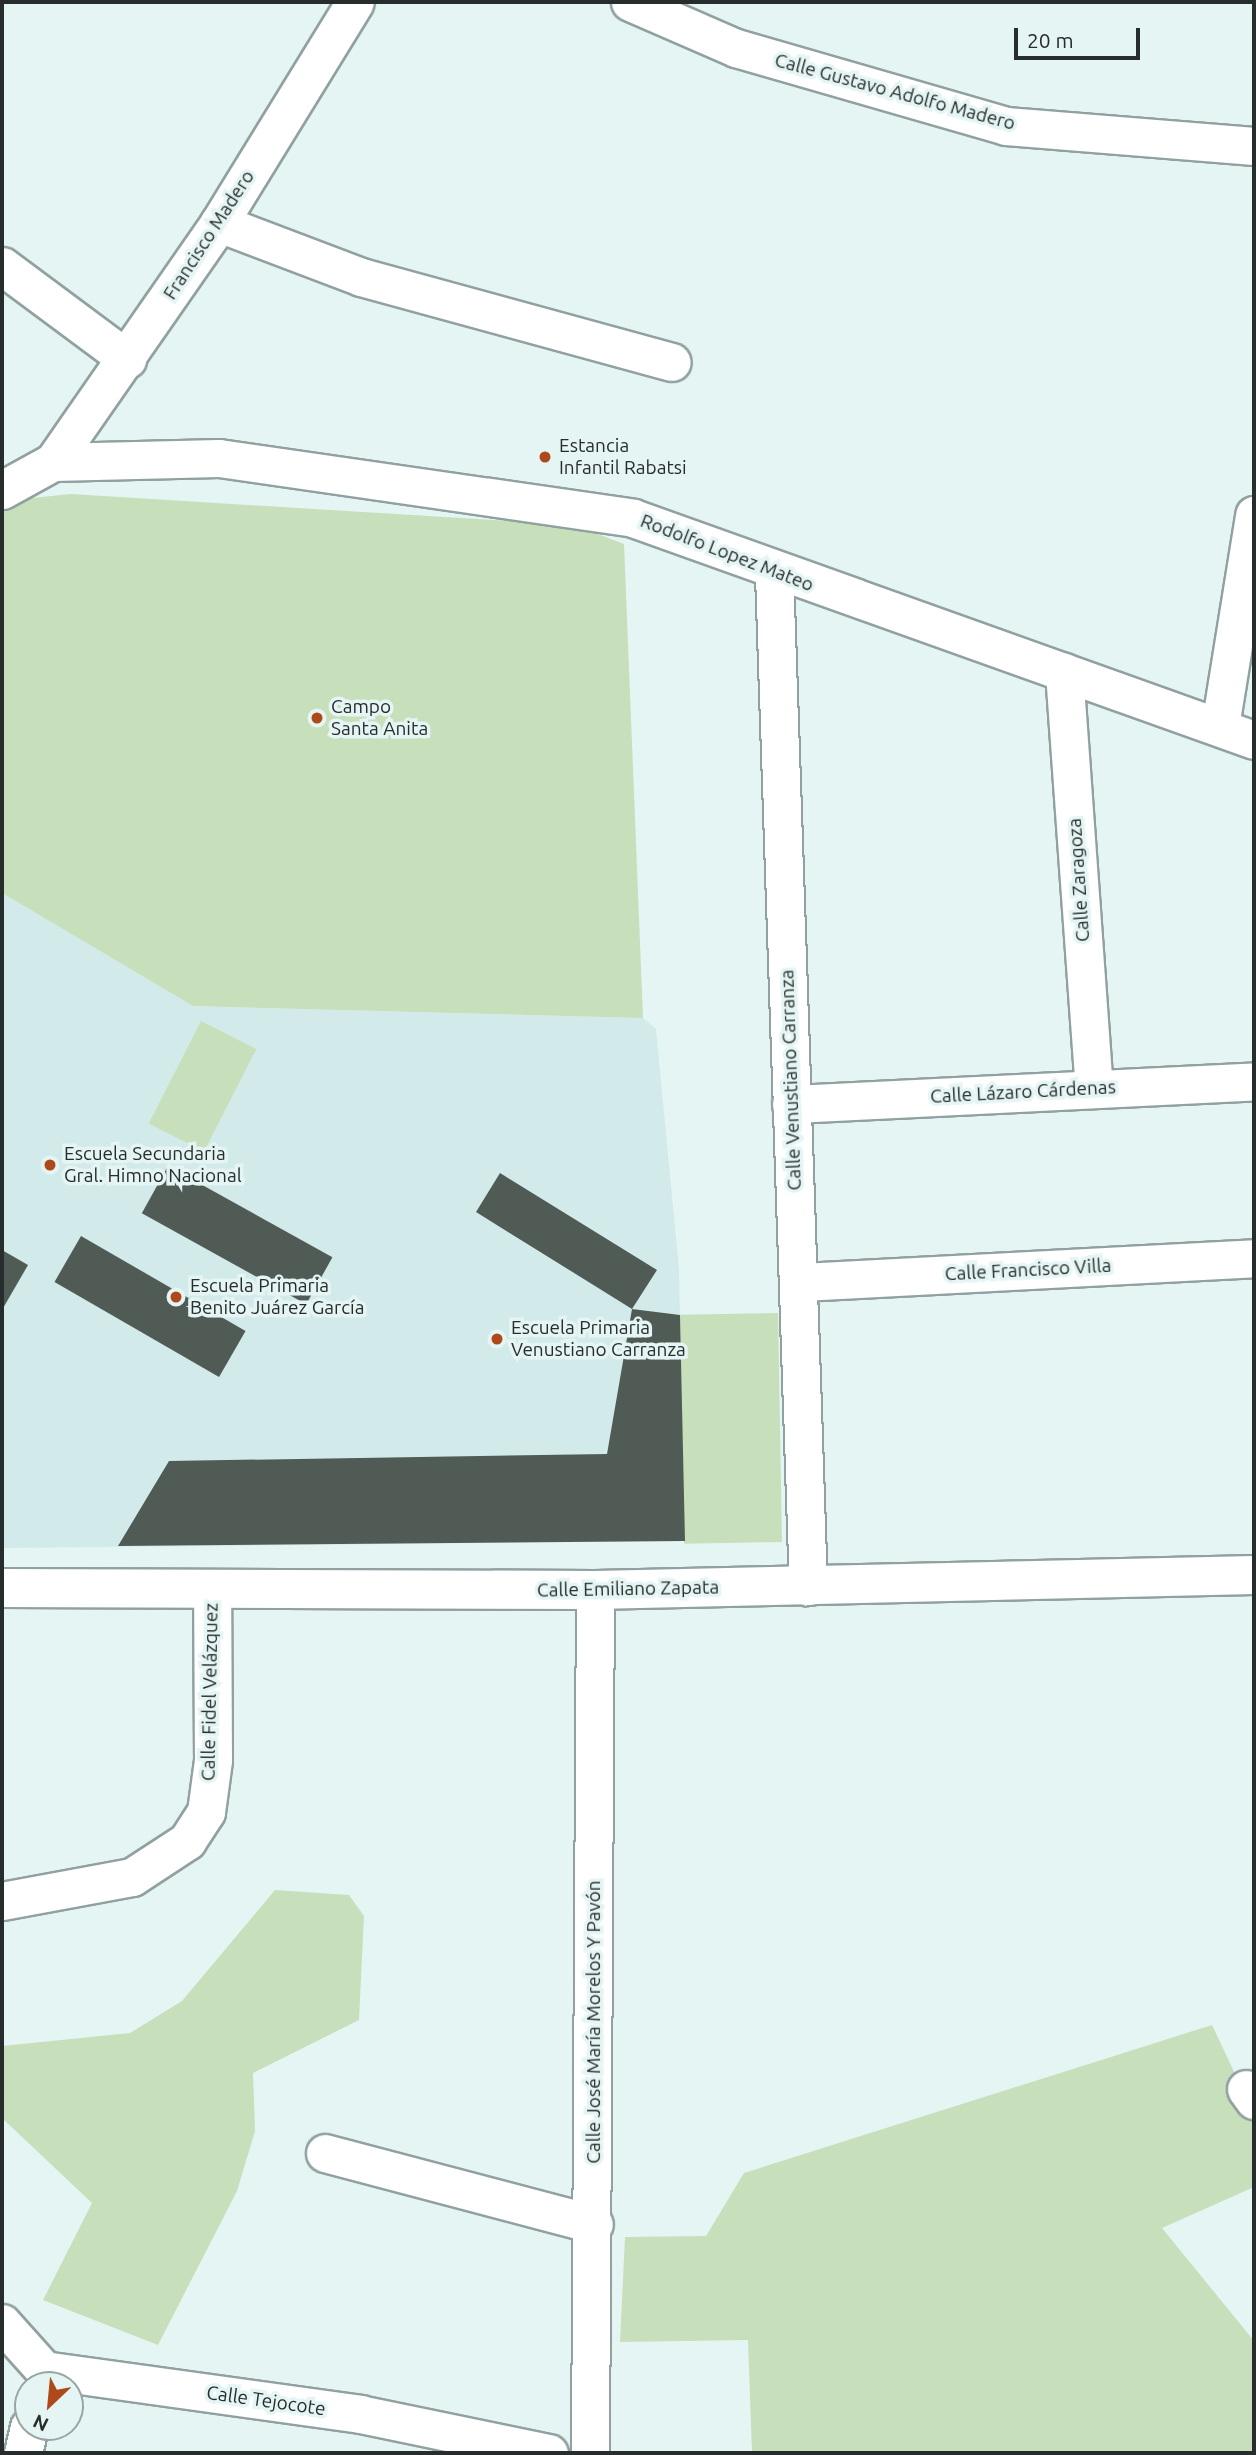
<!DOCTYPE html>
<html>
<head>
<meta charset="utf-8">
<style>
	body { margin:0 }
	#map { position:relative; width:1256px; height:2455px; overflow:hidden; background:#e5f5f4; font-family:Ubuntu,sans-serif }
	div>[style] { position:absolute }
	[style*='--x'] { left:calc(var(--x)*1px); top:calc(var(--y)*1px); width:calc(var(--w)*1px); rotate:calc(var(--a)*1deg) }
	.built>* { inset:0; background:#d2ebea }
	.green>* { inset:0; background:#c8dfbb; transform-origin:0 0 }
	.building>* { inset:0; background:#505b56; transform-origin:0 0 }
	.roads { filter:drop-shadow(2px 0 #91a0a0) drop-shadow(-2px 0 #91a0a0) drop-shadow(0 2px #91a0a0) drop-shadow(0 -2px #91a0a0) }
	.street>* { height:37px; margin:-18.5px; padding:0 18.5px; transform-origin:18.5px; border-radius:18.5px; background:#fff }
	.secondary>* { height:38px; margin:-19px; padding:0 19px; transform-origin:19px; border-radius:19px; background:#fff }
	.dots>* { width:19px; height:19px; translate:-50% -50%; box-sizing:border-box; border:4px solid #e5f5f4; border-radius:50% }
	span { translate:-50% -50%; white-space:nowrap; text-align:center; line-height:1.15; -webkit-text-stroke:7px #e5f5f4; paint-order:stroke }
	.street-label { font-size:19px; color:#272d2d }
	.poi-label { font-size:19px; color:#272d2d }
	.left { translate:0 -50%; text-align:left }
	.frame { position:absolute; inset:0; border:4px solid #272d2d; pointer-events:none }
	.north { position:absolute; left:14px; top:2371px; width:70px; height:70px; box-sizing:border-box; background:#e5f5f4; border:2px solid #99a5a4; border-radius:50%; rotate:206deg; font-size:19px; font-weight:700; line-height:28px; text-align:center; color:#272d2d }
	.north::after { content:''; display:block; margin:auto; width:24px; height:32px; background:#ae491b; clip-path:polygon(50% 0,100% 100%,50% 72%,0 100%) }
	.scale { position:absolute; left:1014px; top:28px; width:126px; height:32px; box-sizing:border-box; border:4px solid #272d2d; border-top:0; padding-left:9px; font-size:21px; line-height:24px; white-space:nowrap; color:#272d2d; -webkit-text-stroke:5px #e5f5f4; paint-order:stroke }
</style>
</head>
<body>
<div id="map">
	<div class="built">
		<i style="clip-path:polygon(2px 893px,193px 1006px,643px 1018px,656px 1029px,679px 1269px,685px 1541px,2px 1548px)"></i>
	</div>
	<div class="green">
		<i style="clip-path:polygon(71px 494px,574px 525px,624px 544px,643px 1018px,193px 1006px,2px 893px,2px 501px)"></i>
		<i style="left:201px;top:1021px;width:62px;height:115px;rotate:27deg"></i>
		<i style="left:778px;top:1313px;width:229px;height:98px;rotate:89deg"></i>
		<i style="clip-path:polygon(275px 1890px,349px 1895px,364px 1916px,359px 2020px,253px 2073px,255px 2131px,237px 2191px,158px 2345px,43px 2300px,92px 2203px,2px 2118px,2px 2046px,130px 2033px,182px 2001px)"></i>
		<i style="clip-path:polygon(1212px 2025px,1254px 2114px,1254px 2187px,1162px 2228px,1254px 2341px,1254px 2453px,752px 2453px,748px 2340px,620px 2342px,625px 2237px,706px 2236px,744px 2173px)"></i>
	</div>
	<div class="building">
		<i style="left:168px;top:1166px;width:188px;height:54px;rotate:29deg"></i>
		<i style="clip-path:polygon(500px 1173px,657px 1270px,632px 1309px,680px 1315px,685px 1541px,118px 1546px,169px 1461px,607px 1454px,632px 1309px,476px 1212px)"></i>
		<i style="left:81px;top:1236px;width:190px;height:53px;rotate:30deg"></i>
		<i style="clip-path:polygon(2px 1250px,28px 1265px,2px 1310px)"></i>
	</div>
	<div class="roads">
		<div class="street">
			<i style="--x:630;--y:2;--w:116;--a:23.5"></i>
			<i style="--x:736;--y:48;--w:281;--a:16.1"></i>
			<i style="--x:1006;--y:126;--w:249;--a:4.6"></i>
			<i style="--x:219;--y:223;--w:152;--a:20.8"></i>
			<i style="--x:361;--y:277;--w:322;--a:15.3"></i>
			<i style="--x:2;--y:266;--w:156;--a:36.6"></i>
			<i style="--x:53;--y:462;--w:166;--a:-1.4"></i>
			<i style="--x:219;--y:458;--w:418;--a:8.2"></i>
			<i style="--x:633;--y:518;--w:659;--a:19.67"></i>
			<i style="--x:2;--y:490;--w:58;--a:-28.8"></i>
			<i style="--x:53;--y:462;--w:291;--a:-55.2"></i>
			<i style="--x:219;--y:223;--w:259;--a:-58.4"></i>
			<i style="--x:774;--y:573;--w:1014;--a:88.08"></i>
			<i style="--x:1064;--y:672;--w:418;--a:85.9"></i>
			<i style="--x:1220;--y:726;--w:214;--a:-80.8"></i>
			<i style="--x:791;--y:1104;--w:464;--a:-2.8"></i>
			<i style="--x:801;--y:1282;--w:454;--a:-3"></i>
			<i style="--x:2;--y:1901;--w:132;--a:-10.5"></i>
			<i style="--x:132;--y:1877;--w:66;--a:-33.2"></i>
			<i style="--x:187;--y:1841;--w:35;--a:-57"></i>
			<i style="--x:206;--y:1812;--w:52;--a:-82.3"></i>
			<i style="--x:213;--y:1760;--w:169;--a:-90.3"></i>
			<i style="--x:1246;--y:2089;--w:14;--a:54"></i>
			<i style="--x:325;--y:2153;--w:278;--a:14.8"></i>
			<i style="--x:2;--y:2323;--w:63;--a:48.2"></i>
			<i style="--x:44;--y:2370;--w:319;--a:7.9"></i>
			<i style="--x:360;--y:2414;--w:193;--a:11.7"></i>
			<i style="--x:23;--y:2453;--w:27;--a:-77"></i>
			<i style="--x:590;--y:2453;--w:863;--a:-89.67"></i>
		</div>
		<div class="secondary">
			<i style="--x:2;--y:1588;--w:593;--a:0.19"></i>
			<i style="--x:595;--y:1590;--w:659;--a:-1.3"></i>
		</div>
	</div>
	<div class="dots">
		<i style="left:545px;top:457px;background:#ae491b"></i>
		<i style="left:317px;top:718px;background:#ae491b"></i>
		<i style="left:50px;top:1165px;background:#ae491b"></i>
		<i style="left:176px;top:1297px;background:#ae491b"></i>
		<i style="left:497px;top:1339px;background:#ae491b"></i>
	</div>
	<div class="street-label">
		<span style="left:895px;top:92px;rotate:15deg">Calle Gustavo Adolfo Madero</span>
		<span style="left:209px;top:235px;rotate:-57deg">Francisco Madero</span>
		<span style="left:727px;top:553px;rotate:21deg">Rodolfo Lopez Mateo</span>
		<span style="left:1079px;top:880px;rotate:-94deg">Calle Zaragoza</span>
		<span style="left:791px;top:1080px;rotate:-92deg">Calle Venustiano Carranza</span>
		<span style="left:1023px;top:1092px;rotate:-3deg">Calle Lázaro Cárdenas</span>
		<span style="left:1028px;top:1270px;rotate:-3deg">Calle Francisco Villa</span>
		<span style="left:628px;top:1589px;rotate:-1deg">Calle Emiliano Zapata</span>
		<span style="left:210px;top:1692px;rotate:-89deg">Calle Fidel Velázquez</span>
		<span style="left:594px;top:2022px;rotate:-90deg">Calle José María Morelos Y Pavón</span>
		<span style="left:266px;top:2401px;rotate:8deg">Calle Tejocote</span>
	</div>
	<div class="poi-label">
		<span class="left" style="left:559px;top:457px">Estancia<br>Infantil Rabatsi</span>
		<span class="left" style="left:331px;top:718px">Campo<br>Santa Anita</span>
		<span class="left" style="left:64px;top:1165px">Escuela Secundaria<br>Gral. Himno Nacional</span>
		<span class="left" style="left:190px;top:1297px">Escuela Primaria<br>Benito Juárez García</span>
		<span class="left" style="left:511px;top:1339px">Escuela Primaria<br>Venustiano Carranza</span>
	</div>
	<div class="frame"></div>
	<div class="north">N</div>
	<div class="scale">20 m</div>
</div>
</body>
</html>
